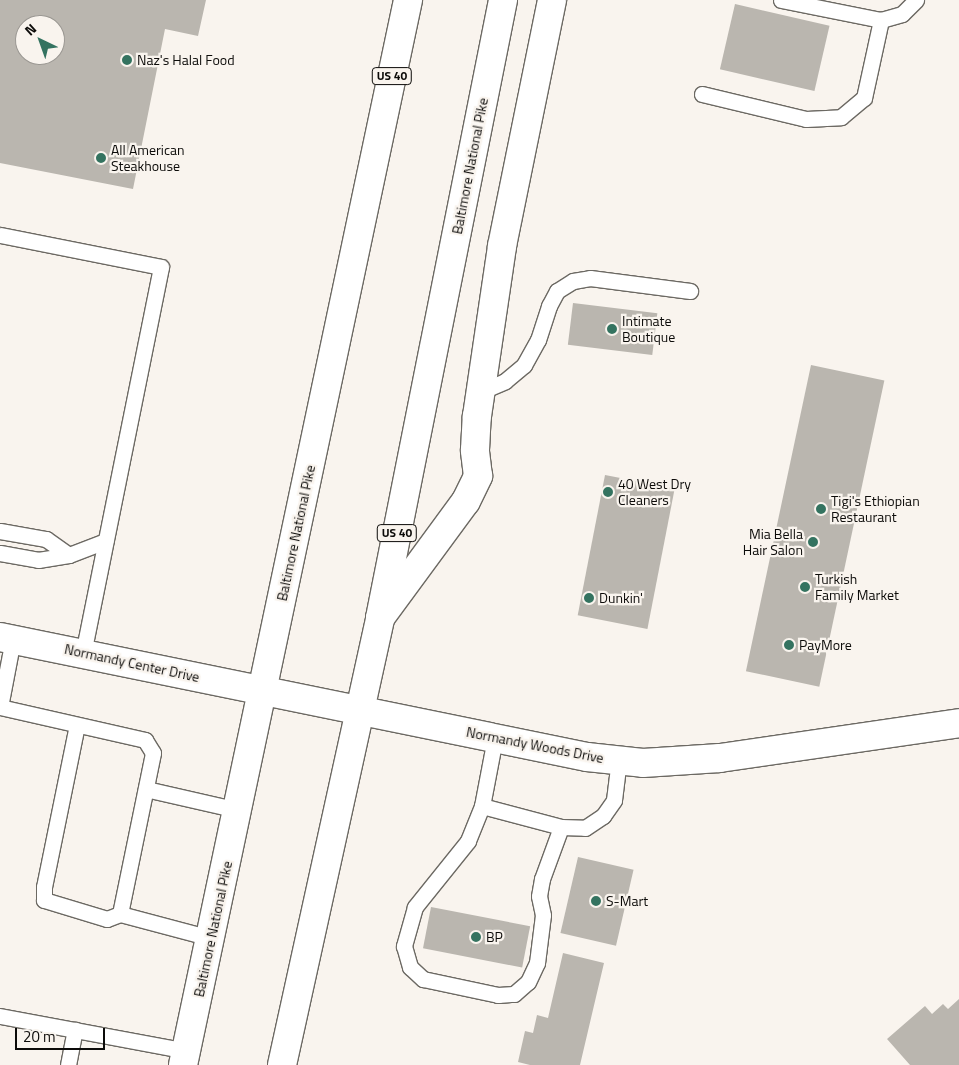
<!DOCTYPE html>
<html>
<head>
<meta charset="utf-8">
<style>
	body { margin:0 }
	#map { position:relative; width:959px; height:1065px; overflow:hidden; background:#f9f4ee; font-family:"Titillium Web",sans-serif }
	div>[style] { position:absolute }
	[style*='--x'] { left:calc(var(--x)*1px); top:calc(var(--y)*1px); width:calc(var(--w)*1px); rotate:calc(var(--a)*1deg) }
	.building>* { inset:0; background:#bab6af; transform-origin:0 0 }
	.roads { filter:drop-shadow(1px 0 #6c6963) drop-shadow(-1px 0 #6c6963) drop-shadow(0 1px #6c6963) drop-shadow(0 -1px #6c6963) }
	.lane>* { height:15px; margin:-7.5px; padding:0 7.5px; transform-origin:7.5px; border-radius:7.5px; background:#fff }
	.street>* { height:28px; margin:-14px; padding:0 14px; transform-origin:14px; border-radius:14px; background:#fff }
	.primary>* { height:28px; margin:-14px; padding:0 14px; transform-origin:14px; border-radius:14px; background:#fff }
	.dots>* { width:14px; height:14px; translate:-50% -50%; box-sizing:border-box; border:2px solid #f9f4ee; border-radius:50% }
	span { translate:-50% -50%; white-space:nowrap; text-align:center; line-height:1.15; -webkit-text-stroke:4.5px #f9f4ee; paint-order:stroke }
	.shield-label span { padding:1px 4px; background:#f9f4ee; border:1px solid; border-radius:4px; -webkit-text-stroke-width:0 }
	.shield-label { font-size:12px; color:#0c0b09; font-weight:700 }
	.poi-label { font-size:14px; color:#0c0b09 }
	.left { translate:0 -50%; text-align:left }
	.right { translate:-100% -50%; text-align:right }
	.street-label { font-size:14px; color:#0c0b09 }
	.north { position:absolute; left:15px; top:15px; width:50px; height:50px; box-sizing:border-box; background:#f9f4ee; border:1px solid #9a9792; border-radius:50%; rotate:318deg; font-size:14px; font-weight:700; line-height:20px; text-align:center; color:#0c0b09 }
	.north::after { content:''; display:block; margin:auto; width:18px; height:22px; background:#347360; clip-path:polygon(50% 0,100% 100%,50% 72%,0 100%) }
	.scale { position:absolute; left:15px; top:1028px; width:90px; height:22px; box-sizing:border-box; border:2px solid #0c0b09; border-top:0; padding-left:6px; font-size:15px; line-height:18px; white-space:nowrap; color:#0c0b09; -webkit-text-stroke:4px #f9f4ee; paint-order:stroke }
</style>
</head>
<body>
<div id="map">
	<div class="building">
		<i style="clip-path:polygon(evenodd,0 0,206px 0,198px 36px,165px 29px,133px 189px,0 163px,0 0,25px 25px,55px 25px,55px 55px,25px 55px,25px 25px)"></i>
		<i style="left:735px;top:4px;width:97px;height:67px;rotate:13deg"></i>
		<i style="left:573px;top:303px;width:85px;height:42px;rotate:7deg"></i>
		<i style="left:811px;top:365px;width:75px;height:313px;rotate:12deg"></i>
		<i style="left:605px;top:475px;width:71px;height:143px;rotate:11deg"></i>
		<i style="left:578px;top:857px;width:57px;height:78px;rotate:13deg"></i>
		<i style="left:431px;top:907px;width:101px;height:42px;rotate:11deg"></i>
		<i style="clip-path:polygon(563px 953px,604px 963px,580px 1065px,530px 1065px,518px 1062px,525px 1031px,533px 1033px,537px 1015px,548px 1018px)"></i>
		<i style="clip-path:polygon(959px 999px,959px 1065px,910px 1065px,887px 1039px,925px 1006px,932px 1014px,943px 1004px,948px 1009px)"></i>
	</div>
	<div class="roads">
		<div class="lane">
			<i style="--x:781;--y:0;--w:102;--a:11.3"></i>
			<i style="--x:881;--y:20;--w:22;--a:-16"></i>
			<i style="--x:902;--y:14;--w:20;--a:-45"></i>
			<i style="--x:702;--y:94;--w:107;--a:13.5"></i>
			<i style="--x:806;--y:119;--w:35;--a:-3"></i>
			<i style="--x:841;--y:117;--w:30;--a:-40"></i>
			<i style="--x:864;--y:98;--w:80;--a:-77.7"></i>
			<i style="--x:0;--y:235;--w:164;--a:11.2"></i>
			<i style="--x:161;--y:267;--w:394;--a:101.4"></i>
			<i style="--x:482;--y:391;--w:25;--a:-23"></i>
			<i style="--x:505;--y:381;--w:25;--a:-40"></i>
			<i style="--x:524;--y:365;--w:29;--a:-61"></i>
			<i style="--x:538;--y:340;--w:36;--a:-72"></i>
			<i style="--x:549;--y:306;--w:17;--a:-62"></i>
			<i style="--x:557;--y:291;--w:19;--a:-32"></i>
			<i style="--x:573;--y:281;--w:17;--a:-10"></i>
			<i style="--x:590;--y:278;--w:101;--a:7.4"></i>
			<i style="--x:0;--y:531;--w:47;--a:9.9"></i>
			<i style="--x:46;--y:539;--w:28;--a:35"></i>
			<i style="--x:0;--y:553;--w:39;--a:10"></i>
			<i style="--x:38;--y:560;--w:31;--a:-9"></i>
			<i style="--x:69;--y:555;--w:39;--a:-21"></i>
			<i style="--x:0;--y:707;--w:149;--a:12.8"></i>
			<i style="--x:145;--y:740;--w:15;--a:58"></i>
			<i style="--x:153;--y:753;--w:164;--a:101.6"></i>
			<i style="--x:120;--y:914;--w:14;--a:159"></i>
			<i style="--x:107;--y:919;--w:66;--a:-163.2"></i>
			<i style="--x:44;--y:900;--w:13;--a:-90"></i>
			<i style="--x:44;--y:887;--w:165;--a:-78.5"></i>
			<i style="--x:0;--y:707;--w:69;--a:-79.2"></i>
			<i style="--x:495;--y:738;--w:69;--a:100.8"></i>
			<i style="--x:482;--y:806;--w:38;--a:112"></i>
			<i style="--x:468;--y:841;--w:85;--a:128.8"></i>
			<i style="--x:415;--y:907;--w:41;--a:105.8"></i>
			<i style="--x:404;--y:946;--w:22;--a:74"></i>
			<i style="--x:410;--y:967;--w:18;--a:43"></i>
			<i style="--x:423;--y:979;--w:77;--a:12"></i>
			<i style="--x:498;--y:995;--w:16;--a:-4"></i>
			<i style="--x:514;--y:994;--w:18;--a:-41"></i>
			<i style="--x:528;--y:982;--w:21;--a:-65"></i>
			<i style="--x:537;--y:963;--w:48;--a:-82.9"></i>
			<i style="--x:543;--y:915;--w:19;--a:-102"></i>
			<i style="--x:539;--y:896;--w:17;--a:-80"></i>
			<i style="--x:542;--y:879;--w:55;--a:-69.9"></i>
			<i style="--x:561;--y:827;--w:24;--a:2"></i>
			<i style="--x:585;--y:828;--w:22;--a:-34"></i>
			<i style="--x:603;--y:816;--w:19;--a:-55"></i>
			<i style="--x:614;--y:800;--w:39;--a:-83"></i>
			<i style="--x:146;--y:789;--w:94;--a:12.9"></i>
			<i style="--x:482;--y:806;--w:82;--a:14.9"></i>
			<i style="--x:120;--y:914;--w:94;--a:14.8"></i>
			<i style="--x:0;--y:1016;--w:190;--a:10.6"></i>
			<i style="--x:68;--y:1065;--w:36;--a:-79"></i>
		</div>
		<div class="street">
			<i style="--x:380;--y:618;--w:145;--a:-53.7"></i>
			<i style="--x:466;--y:501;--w:28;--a:-64"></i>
			<i style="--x:478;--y:476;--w:26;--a:-97"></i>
			<i style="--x:475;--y:450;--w:34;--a:-87"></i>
			<i style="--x:477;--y:416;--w:172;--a:-81.6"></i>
			<i style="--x:502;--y:246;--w:251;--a:-78.5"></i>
			<i style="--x:0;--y:637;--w:599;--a:11.55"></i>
			<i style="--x:587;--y:757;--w:56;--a:6.1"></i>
			<i style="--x:643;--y:763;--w:77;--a:-3.7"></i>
			<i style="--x:720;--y:758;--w:242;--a:-8.3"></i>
		</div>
		<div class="primary">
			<i style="--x:183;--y:1065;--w:1089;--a:-78.07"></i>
			<i style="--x:282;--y:1065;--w:458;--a:-77.6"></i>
			<i style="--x:380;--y:618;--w:630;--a:-78.74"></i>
		</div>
	</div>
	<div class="dots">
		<i style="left:127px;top:60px;background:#347360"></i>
		<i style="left:101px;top:158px;background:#347360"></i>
		<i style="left:612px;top:329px;background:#347360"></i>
		<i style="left:608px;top:492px;background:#347360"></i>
		<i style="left:821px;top:509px;background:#347360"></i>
		<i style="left:813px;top:542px;background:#347360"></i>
		<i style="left:805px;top:587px;background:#347360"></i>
		<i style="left:589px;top:598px;background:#347360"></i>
		<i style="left:789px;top:645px;background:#347360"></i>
		<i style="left:596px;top:901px;background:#347360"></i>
		<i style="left:476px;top:937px;background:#347360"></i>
	</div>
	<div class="shield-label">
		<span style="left:392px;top:76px">US 40</span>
		<span style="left:397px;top:533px">US 40</span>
	</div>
	<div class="poi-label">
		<span class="left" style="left:137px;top:60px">Naz's Halal Food</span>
		<span class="left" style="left:111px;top:158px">All American<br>Steakhouse</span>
		<span class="left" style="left:622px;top:329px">Intimate<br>Boutique</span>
		<span class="left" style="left:618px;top:492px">40 West Dry<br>Cleaners</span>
		<span class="left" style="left:831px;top:509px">Tigi's Ethiopian<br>Restaurant</span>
		<span class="right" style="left:803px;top:542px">Mia Bella<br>Hair Salon</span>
		<span class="left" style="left:815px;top:587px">Turkish<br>Family Market</span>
		<span class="left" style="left:599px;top:598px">Dunkin'</span>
		<span class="left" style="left:799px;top:645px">PayMore</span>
		<span class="left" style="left:606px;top:901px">S-Mart</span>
		<span class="left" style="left:486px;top:937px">BP</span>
	</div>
	<div class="street-label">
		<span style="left:470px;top:166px;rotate:-79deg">Baltimore National Pike</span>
		<span style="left:296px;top:533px;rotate:-78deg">Baltimore National Pike</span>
		<span style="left:132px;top:663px;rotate:12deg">Normandy Center Drive</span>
		<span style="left:535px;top:745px;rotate:11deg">Normandy Woods Drive</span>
		<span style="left:213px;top:929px;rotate:-78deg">Baltimore National Pike</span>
	</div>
	<div class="north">N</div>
	<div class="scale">20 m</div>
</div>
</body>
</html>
